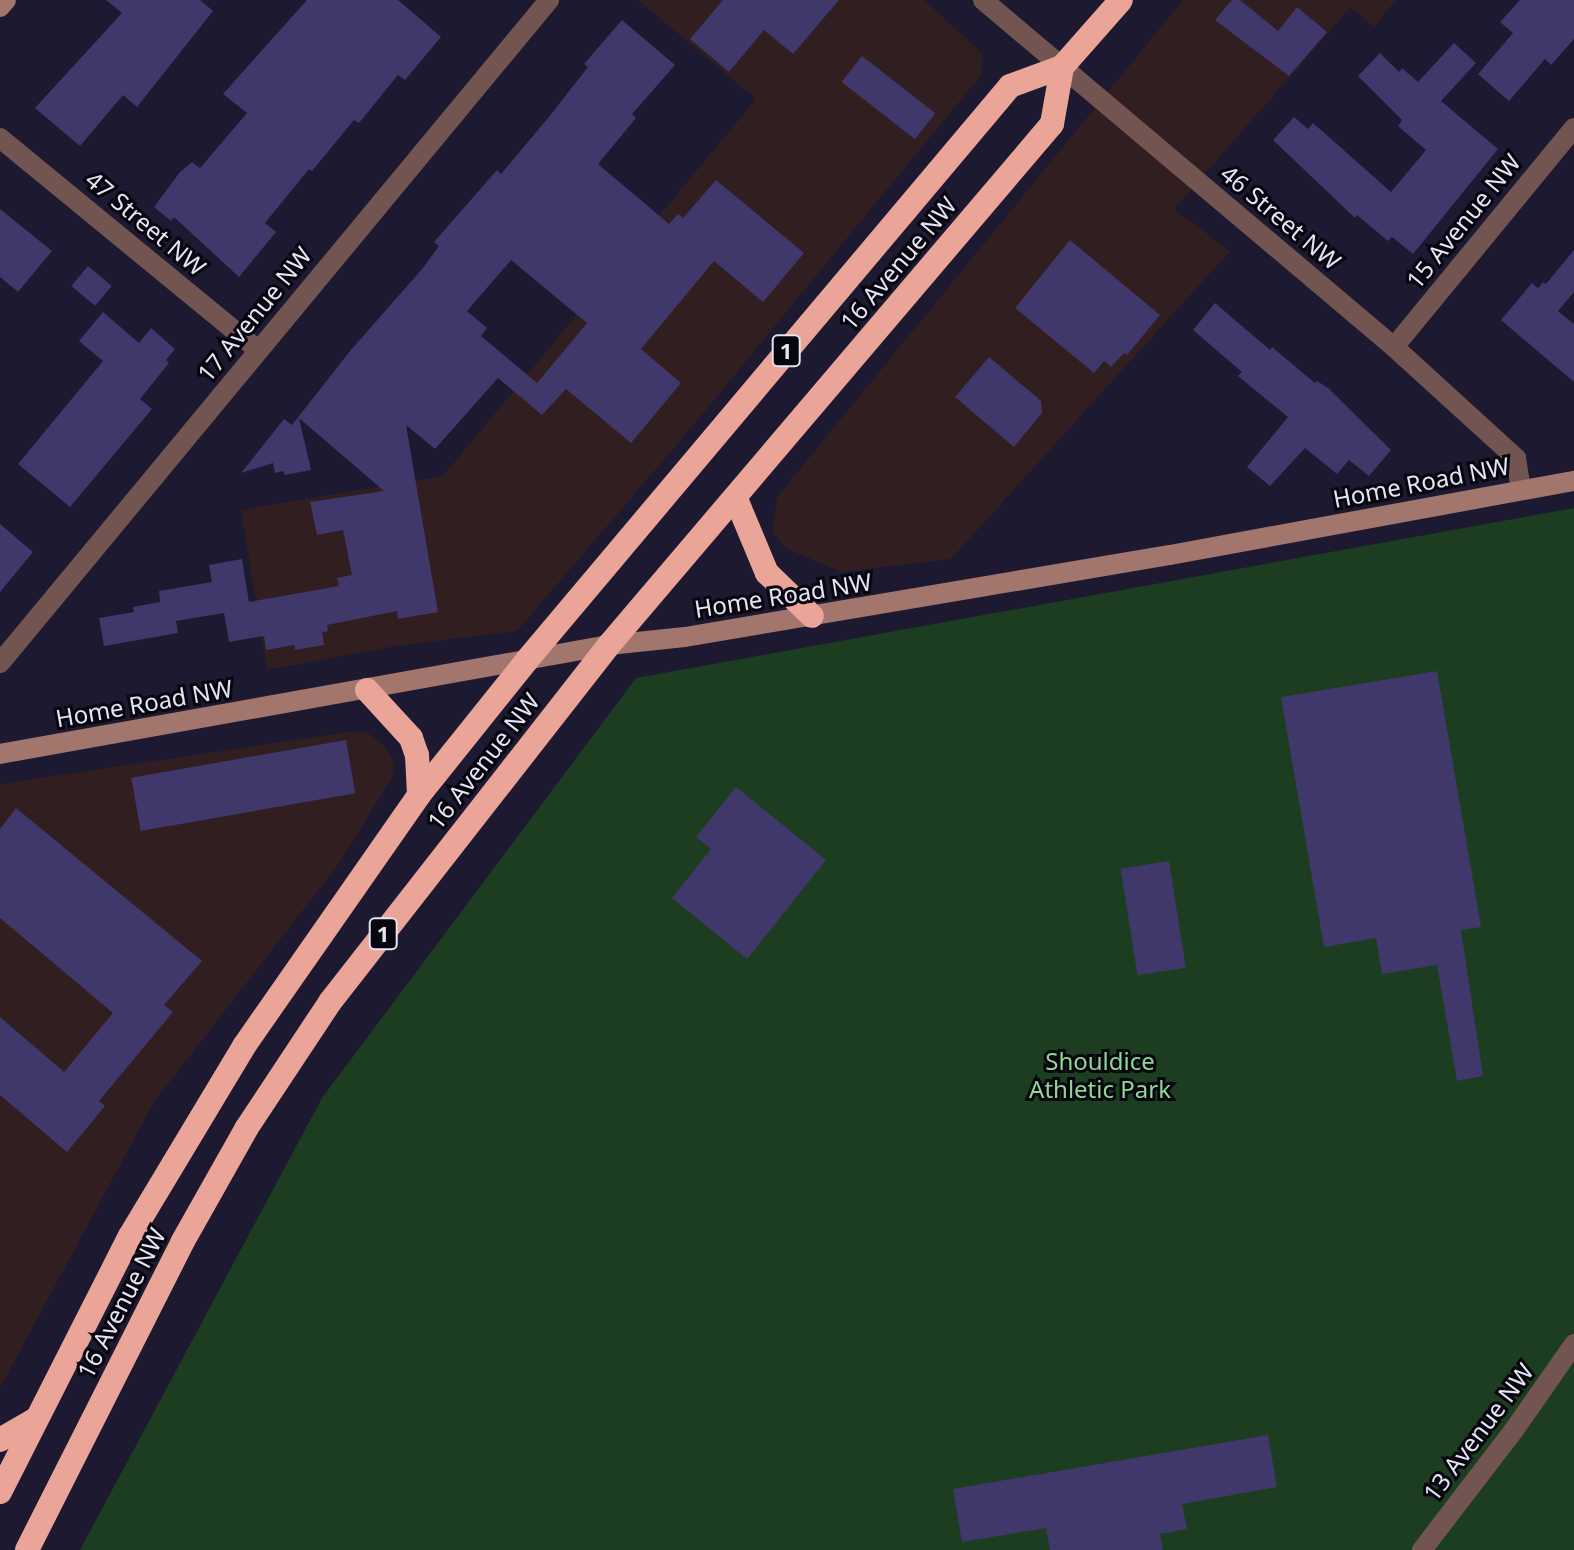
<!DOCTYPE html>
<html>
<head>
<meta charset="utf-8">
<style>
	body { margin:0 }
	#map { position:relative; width:1574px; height:1550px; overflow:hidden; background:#1c1930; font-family:"Noto Sans",sans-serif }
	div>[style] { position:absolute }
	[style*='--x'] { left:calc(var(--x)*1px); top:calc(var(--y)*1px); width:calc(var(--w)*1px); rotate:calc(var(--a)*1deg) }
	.commercial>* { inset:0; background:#311e21 }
	.green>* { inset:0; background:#1c3d20 }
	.building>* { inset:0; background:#40376a; transform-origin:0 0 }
	.street>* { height:20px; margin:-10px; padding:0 10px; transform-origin:10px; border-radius:10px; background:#725550 }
	.secondary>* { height:20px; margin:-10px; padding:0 10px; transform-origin:10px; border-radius:10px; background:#a2756d }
	.highway>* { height:24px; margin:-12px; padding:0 12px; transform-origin:12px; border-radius:12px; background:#eaa498 }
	span { translate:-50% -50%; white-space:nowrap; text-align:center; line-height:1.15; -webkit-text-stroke:6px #07060f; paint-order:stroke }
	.shield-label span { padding:2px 6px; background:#07060f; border:2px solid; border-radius:6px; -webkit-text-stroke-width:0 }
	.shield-label { font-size:22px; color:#e6e5f5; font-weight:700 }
	.street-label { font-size:24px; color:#e6e5f5 }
	.park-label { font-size:24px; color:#90d796 }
</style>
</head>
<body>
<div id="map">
	<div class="commercial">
		<i style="clip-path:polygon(638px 0,924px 0,983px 54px,982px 74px,686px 434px,517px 631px,396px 646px,267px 670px,241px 510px,443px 476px,756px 99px)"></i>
		<i style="clip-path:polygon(1183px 0,1396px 0,1374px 27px,1350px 8px,1174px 209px,1230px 251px,951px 559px,842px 572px,787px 549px,772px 532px,777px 497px)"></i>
		<i style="clip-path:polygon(355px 731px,368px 733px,382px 744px,394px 762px,392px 778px,338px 865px,154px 1102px,0 1388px,0 784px)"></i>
	</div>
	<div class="green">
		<i style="clip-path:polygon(1574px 508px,1574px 1550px,80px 1550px,322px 1098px,636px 678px)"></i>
	</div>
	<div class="building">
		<i style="clip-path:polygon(106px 0,200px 0,213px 11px,137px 107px,123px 95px,80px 146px,35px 108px,122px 13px)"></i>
		<i style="clip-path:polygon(307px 0,398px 0,441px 37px,405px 80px,398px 75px,359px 123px,354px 120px,312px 171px,309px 169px,265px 223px,276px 232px,239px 277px,174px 217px,171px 221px,154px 207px,180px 172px,192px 162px,200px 168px,247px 113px,223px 94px)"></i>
		<i style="clip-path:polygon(723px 0,839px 0,793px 54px,764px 30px,729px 72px,690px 39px)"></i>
		<i style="clip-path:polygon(1232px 0,1240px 0,1278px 31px,1297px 7px,1327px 32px,1289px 76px,1215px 20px)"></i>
		<i style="clip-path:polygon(1520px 0,1574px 0,1574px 39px,1551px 65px,1545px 59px,1509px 101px,1478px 74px,1513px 33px,1500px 22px)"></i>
		<i style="clip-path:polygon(evenodd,622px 20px,675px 65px,632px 114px,636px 118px,598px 164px,669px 224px,678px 214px,683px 218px,716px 180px,804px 253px,763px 302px,714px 261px,641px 349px,681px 383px,631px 443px,566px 389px,542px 415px,498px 378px,435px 449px,406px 425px,438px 612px,398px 619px,397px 611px,327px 625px,328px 631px,322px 632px,324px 645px,295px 650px,294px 645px,266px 650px,264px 636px,229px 642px,224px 613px,176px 621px,178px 633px,104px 646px,99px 618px,134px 612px,133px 607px,160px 602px,159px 591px,212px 582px,209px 565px,242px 559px,249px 602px,339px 586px,337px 578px,352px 575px,343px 530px,317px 535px,310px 502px,384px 491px,299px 418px,311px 470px,284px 475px,284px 471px,275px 473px,273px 463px,241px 473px,284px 419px,292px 425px,350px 351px,423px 268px,439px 246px,434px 242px,497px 170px,501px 174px,548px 118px,588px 67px,584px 64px,622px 20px,511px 260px,587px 323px,537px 383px,481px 336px,487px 328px,467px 311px,511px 260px)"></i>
		<i style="clip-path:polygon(1454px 43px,1476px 63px,1441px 101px,1498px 149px,1413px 254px,1392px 237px,1388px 241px,1357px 215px,1355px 218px,1273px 140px,1294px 117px,1308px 129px,1313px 123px,1391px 192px,1426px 150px,1398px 126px,1402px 120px,1358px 76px,1380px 53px,1399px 72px,1402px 68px,1418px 82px)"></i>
		<i style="left:862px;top:56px;width:93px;height:33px;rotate:38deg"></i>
		<i style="clip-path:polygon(0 209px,52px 251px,18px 292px,0 277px)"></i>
		<i style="clip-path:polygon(1070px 240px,1160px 315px,1127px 355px,1124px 353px,1111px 367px,1104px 361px,1094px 373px,1015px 308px)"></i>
		<i style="clip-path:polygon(1574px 250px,1574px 292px,1558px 311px,1574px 324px,1574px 382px,1501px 320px,1532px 283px,1538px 288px,1543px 282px,1546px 284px)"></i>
		<i style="left:88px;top:266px;width:31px;height:26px;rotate:40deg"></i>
		<i style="clip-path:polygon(1215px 303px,1270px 350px,1272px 347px,1315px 383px,1317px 381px,1328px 388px,1391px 450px,1369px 476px,1349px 460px,1337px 474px,1305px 448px,1270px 486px,1247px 467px,1288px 417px,1238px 376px,1242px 372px,1193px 330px)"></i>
		<i style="clip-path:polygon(103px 312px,139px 343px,151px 328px,175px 349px,166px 360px,169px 363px,140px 399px,152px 409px,70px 507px,18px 464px,103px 361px,79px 341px)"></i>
		<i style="clip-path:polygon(989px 357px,1041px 401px,1042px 413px,1014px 447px,955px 397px)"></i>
		<i style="clip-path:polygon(0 524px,33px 552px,0 592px)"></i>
		<i style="clip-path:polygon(1437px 671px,1481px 927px,1461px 930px,1483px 1076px,1457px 1081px,1437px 965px,1382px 974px,1376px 938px,1324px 947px,1281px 697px)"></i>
		<i style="left:346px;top:740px;width:54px;height:218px;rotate:80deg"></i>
		<i style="clip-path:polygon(736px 787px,826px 860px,747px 959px,672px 898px,711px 849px,696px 837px)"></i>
		<i style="clip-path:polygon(16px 808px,202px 961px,164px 1005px,173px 1012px,99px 1101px,105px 1106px,67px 1152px,0 1095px,0 1017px,64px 1072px,113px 1013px,0 918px,0 829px)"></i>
		<i style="left:1169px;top:861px;width:108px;height:49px;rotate:81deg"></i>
		<i style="clip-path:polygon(1268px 1435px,1277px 1487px,1182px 1504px,1187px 1529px,1160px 1534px,1163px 1550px,1050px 1550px,1046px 1528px,962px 1542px,953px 1489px)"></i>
	</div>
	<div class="street">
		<i style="--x:983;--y:0;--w:538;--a:40.17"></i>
		<i style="--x:1394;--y:347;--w:165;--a:42.3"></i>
		<i style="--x:1516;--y:458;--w:31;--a:81"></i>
		<i style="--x:0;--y:138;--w:333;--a:39.4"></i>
		<i style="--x:1394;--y:347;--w:283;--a:-50.6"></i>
		<i style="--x:0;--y:663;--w:861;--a:-50.37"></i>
		<i style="--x:1422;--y:1550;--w:151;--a:-52.5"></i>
		<i style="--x:1514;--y:1430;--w:105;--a:-55.1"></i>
	</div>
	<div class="secondary">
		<i style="--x:0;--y:7;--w:9;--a:-49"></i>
		<i style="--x:0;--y:754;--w:619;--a:-10.15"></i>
		<i style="--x:609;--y:645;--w:76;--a:-6"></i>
		<i style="--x:685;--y:637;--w:492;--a:-9.6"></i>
		<i style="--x:1170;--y:555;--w:411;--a:-10.4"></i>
	</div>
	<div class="highway">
		<i style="--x:736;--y:499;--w:80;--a:67.3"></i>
		<i style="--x:767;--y:573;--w:62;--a:43.7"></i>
		<i style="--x:367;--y:690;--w:65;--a:47.5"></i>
		<i style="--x:411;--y:738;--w:18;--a:71"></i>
		<i style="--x:417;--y:755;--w:40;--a:87.1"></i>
		<i style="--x:0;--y:1440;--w:42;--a:-30.3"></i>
		<i style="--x:0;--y:1492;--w:287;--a:-63.1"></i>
		<i style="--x:130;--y:1236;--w:222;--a:-59"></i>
		<i style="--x:244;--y:1046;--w:306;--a:-55.1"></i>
		<i style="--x:419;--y:795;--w:173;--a:-51.3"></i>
		<i style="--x:527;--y:660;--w:750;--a:-49.92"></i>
		<i style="--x:1010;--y:86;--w:55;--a:-20.1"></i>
		<i style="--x:1062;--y:67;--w:89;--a:-48.6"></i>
		<i style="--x:27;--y:1550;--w:346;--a:-63.2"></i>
		<i style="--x:183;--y:1241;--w:129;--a:-60.6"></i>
		<i style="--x:246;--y:1129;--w:152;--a:-56.5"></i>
		<i style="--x:330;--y:1002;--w:453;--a:-52"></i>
		<i style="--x:609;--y:645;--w:684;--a:-49.63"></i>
		<i style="--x:1052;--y:124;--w:58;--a:-80"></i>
	</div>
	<div class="shield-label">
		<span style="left:786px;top:351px">1</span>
		<span style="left:383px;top:934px">1</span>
	</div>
	<div class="street-label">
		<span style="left:1281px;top:217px;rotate:40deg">46 Street NW</span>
		<span style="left:1463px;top:221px;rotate:-51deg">15 Avenue NW</span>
		<span style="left:146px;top:223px;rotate:40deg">47 Street NW</span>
		<span style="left:898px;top:263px;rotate:-50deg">16 Avenue NW</span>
		<span style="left:254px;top:314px;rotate:-51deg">17 Avenue NW</span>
		<span style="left:1421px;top:482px;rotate:-11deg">Home Road NW</span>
		<span style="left:783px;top:595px;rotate:-9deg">Home Road NW</span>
		<span style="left:144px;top:703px;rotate:-10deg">Home Road NW</span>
		<span style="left:483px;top:761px;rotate:-52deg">16 Avenue NW</span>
		<span style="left:121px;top:1303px;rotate:-63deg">16 Avenue NW</span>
		<span style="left:1478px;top:1432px;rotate:-53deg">13 Avenue NW</span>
	</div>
	<div class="park-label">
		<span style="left:1100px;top:1075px">Shouldice<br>Athletic Park</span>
	</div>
</div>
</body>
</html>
